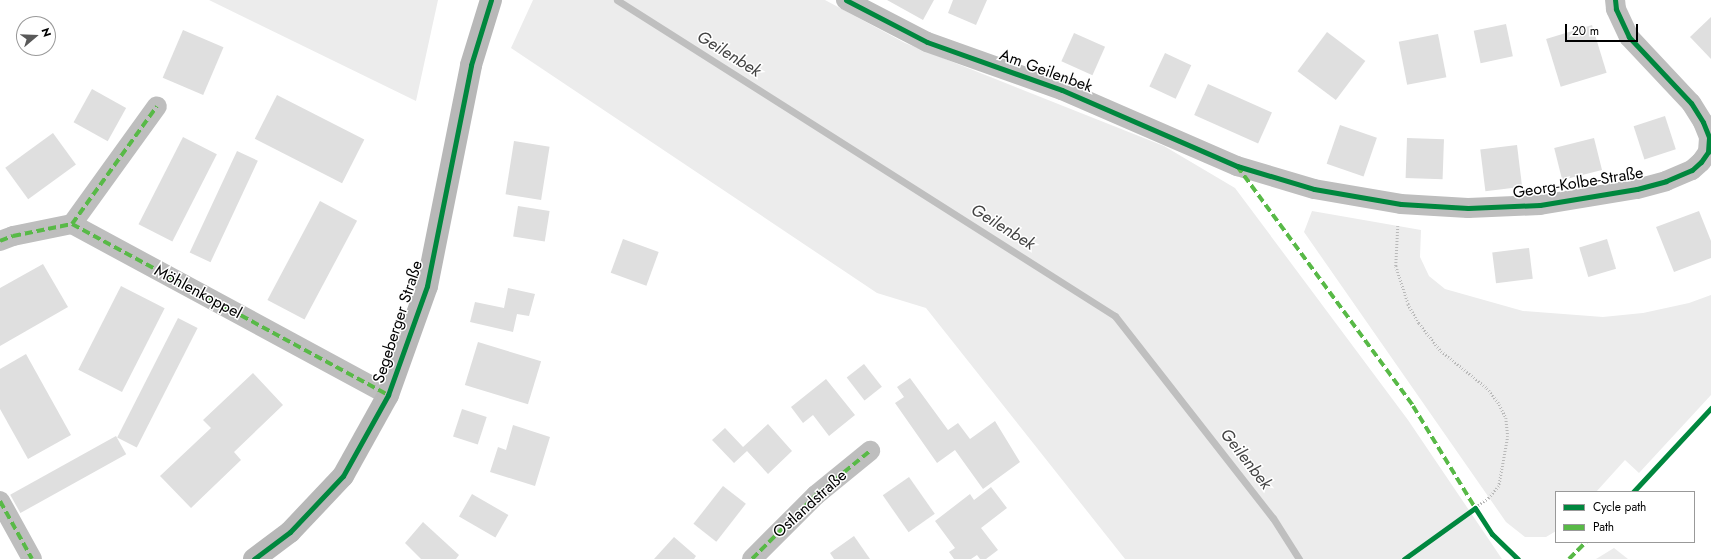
<!DOCTYPE html>
<html>
<head>
<meta charset="utf-8">
<style>
	body { margin:0 }
	#map { position:relative; width:1711px; height:559px; overflow:hidden; background:#fff; font-family:Jost,sans-serif }
	div>[style] { position:absolute }
	[style*='--x'] { left:calc(var(--x)*1px); top:calc(var(--y)*1px); width:calc(var(--w)*1px); rotate:calc(var(--a)*1deg) }
	.green>* { inset:0; background:#ececec }
	.stream>* { height:7px; margin:-3.5px; padding:0 3.5px; transform-origin:3.5px; border-radius:3.5px; background:#bfbfbf }
	.building>* { inset:0; background:#dfdfdf; transform-origin:0 0 }
	.path>* { height:2.5px; margin-top:-1.25px; transform-origin:0; background:repeating-linear-gradient(90deg,#b9b9b9 0 1px,transparent 0 3px) }
	.street>* { height:20px; margin:-10px; padding:0 10px; transform-origin:10px; border-radius:10px; background:#bebebe }
	.secondary>* { height:22px; margin:-11px; padding:0 11px; transform-origin:11px; border-radius:11px; background:#b8b8b8 }
	.quiet>* { height:4px; margin-top:-2px; transform-origin:0; background:repeating-linear-gradient(90deg,#58b947 0 8px,transparent 0 12px) }
	.cycleway>* { height:5px; margin:-2.5px; padding:0 2.5px; transform-origin:2.5px; border-radius:2.5px; background:#00873e }
	span { translate:-50% -50%; white-space:nowrap; text-align:center; line-height:1.15; -webkit-text-stroke:3px #fff; paint-order:stroke }
	.street-label { font-size:16px; color:#000 }
	.water-label { font-size:17px; color:#444; font-style:italic }
	.legend { position:absolute; left:1555px; top:491px; width:140px; height:52px; box-sizing:border-box; background:#fff; border:1px solid #999; margin:0; padding:5px 7px; list-style:none; font-size:12px; color:#000 }
	.legend li { display:flex; align-items:center; gap:8px; height:20px }
	.legend b { width:20px; border:1px solid #999 }
	.north { position:absolute; left:16px; top:16px; width:40px; height:40px; box-sizing:border-box; background:#fff; border:1px solid #999; border-radius:50%; rotate:71deg; font-size:11px; font-weight:700; line-height:16px; text-align:center; color:#000 }
	.north::after { content:''; display:block; margin:auto; width:14px; height:18px; background:#595959; clip-path:polygon(50% 0,100% 100%,50% 72%,0 100%) }
	.scale { position:absolute; left:1565px; top:24px; width:73px; height:18px; box-sizing:border-box; border:2px solid #000; border-top:0; padding-left:5px; font-size:12px; line-height:14px; white-space:nowrap; color:#000; -webkit-text-stroke:3px #fff; paint-order:stroke }
</style>
</head>
<body>
<div id="map">
	<div class="green">
		<i style="clip-path:polygon(209px 0,438px 0,416px 101px)"></i>
		<i style="clip-path:polygon(533px 0,825px 0,905px 43px,1164px 146px,1235px 188px,1408px 420px,1502px 559px,1125px 559px,926px 308px,877px 293px,511px 48px)"></i>
		<i style="clip-path:polygon(1312px 211px,1421px 230px,1420px 257px,1429px 276px,1445px 289px,1523px 311px,1603px 317px,1643px 313px,1689px 303px,1711px 295px,1711px 395px,1639px 473px,1625px 460px,1596px 492px,1556px 492px,1556px 531px,1546px 537px,1525px 537px,1506px 522px,1304px 232px)"></i>
		<i style="clip-path:polygon(1614px 548px,1628px 559px,1596px 559px)"></i>
	</div>
	<div class="stream">
		<i style="--x:617;--y:0;--w:590;--a:32.4"></i>
		<i style="--x:1115;--y:316;--w:256;--a:52"></i>
		<i style="--x:1273;--y:518;--w:49;--a:57.6"></i>
	</div>
	<div class="building">
		<i style="clip-path:polygon(887px 0,934px 0,923px 20px)"></i>
		<i style="clip-path:polygon(953px 0,987px 0,976px 25px,948px 13px)"></i>
		<i style="clip-path:polygon(1711px 17px,1711px 59px,1690px 37px)"></i>
		<i style="left:1506px;top:24px;width:33px;height:33px;rotate:78deg"></i>
		<i style="left:1592px;top:25px;width:50px;height:48px;rotate:73deg"></i>
		<i style="left:183px;top:30px;width:44px;height:52px;rotate:23deg"></i>
		<i style="left:1327px;top:32px;width:48px;height:49px;rotate:37deg"></i>
		<i style="left:1074px;top:33px;width:34px;height:31px;rotate:24deg"></i>
		<i style="left:1438px;top:34px;width:44px;height:40px;rotate:79deg"></i>
		<i style="left:1165px;top:53px;width:29px;height:37px;rotate:25deg"></i>
		<i style="left:1208px;top:84px;width:70px;height:34px;rotate:24deg"></i>
		<i style="left:92px;top:89px;width:39px;height:38px;rotate:29deg"></i>
		<i style="left:277px;top:95px;width:98px;height:49px;rotate:27deg"></i>
		<i style="left:1665px;top:116px;width:35px;height:33px;rotate:72deg"></i>
		<i style="left:1340px;top:125px;width:39px;height:41px;rotate:19deg"></i>
		<i style="left:53px;top:133px;width:39px;height:59px;rotate:54deg"></i>
		<i style="left:183px;top:137px;width:38px;height:98px;rotate:27deg"></i>
		<i style="left:1407px;top:138px;width:37px;height:40px;rotate:2deg"></i>
		<i style="left:1594px;top:138px;width:33px;height:41px;rotate:76deg"></i>
		<i style="left:514px;top:141px;width:36px;height:54px;rotate:9deg"></i>
		<i style="left:1517px;top:145px;width:42px;height:37px;rotate:83deg"></i>
		<i style="left:237px;top:151px;width:23px;height:112px;rotate:25deg"></i>
		<i style="left:320px;top:201px;width:42px;height:112px;rotate:28deg"></i>
		<i style="left:518px;top:206px;width:32px;height:31px;rotate:9deg"></i>
		<i style="clip-path:polygon(1699px 211px,1711px 241px,1711px 258px,1674px 272px,1656px 227px)"></i>
		<i style="left:623px;top:239px;width:38px;height:36px;rotate:20deg"></i>
		<i style="left:1607px;top:239px;width:31px;height:29px;rotate:73deg"></i>
		<i style="left:1529px;top:248px;width:31px;height:37px;rotate:83deg"></i>
		<i style="clip-path:polygon(43px 264px,68px 307px,0 346px,0 288px)"></i>
		<i style="left:121px;top:286px;width:49px;height:94px;rotate:27deg"></i>
		<i style="clip-path:polygon(508px 288px,535px 294px,529px 316px,517px 314px,513px 332px,470px 322px,475px 302px,504px 308px)"></i>
		<i style="left:178px;top:318px;width:22px;height:134px;rotate:27deg"></i>
		<i style="left:478px;top:342px;width:66px;height:45px;rotate:17deg"></i>
		<i style="clip-path:polygon(26px 354px,71px 435px,28px 459px,0 409px,0 369px)"></i>
		<i style="left:864px;top:364px;width:29px;height:22px;rotate:52deg"></i>
		<i style="clip-path:polygon(253px 373px,283px 405px,234px 452px,241px 460px,191px 508px,160px 476px,211px 428px,203px 420px)"></i>
		<i style="clip-path:polygon(910px 378px,948px 430px,958px 423px,970px 439px,995px 421px,1020px 462px,983px 489px,955px 450px,937px 463px,895px 403px,904px 397px,897px 387px)"></i>
		<i style="clip-path:polygon(826px 379px,855px 415px,829px 436px,813px 415px,803px 423px,791px 407px)"></i>
		<i style="left:462px;top:409px;width:26px;height:29px;rotate:18deg"></i>
		<i style="clip-path:polygon(768px 424px,792px 451px,768px 474px,747px 451px,734px 463px,712px 440px,725px 428px,743px 447px)"></i>
		<i style="clip-path:polygon(513px 425px,550px 437px,535px 486px,490px 472px,498px 447px,506px 450px)"></i>
		<i style="left:116px;top:436px;width:21px;height:121px;rotate:61deg"></i>
		<i style="left:909px;top:477px;width:45px;height:32px;rotate:55deg"></i>
		<i style="left:723px;top:486px;width:29px;height:48px;rotate:38deg"></i>
		<i style="clip-path:polygon(991px 487px,1007px 508px,981px 528px,998px 550px,986px 559px,980px 559px,977px 555px,971px 559px,954px 559px,949px 552px,955px 548px,935px 521px,970px 494px,974px 500px)"></i>
		<i style="left:472px;top:494px;width:42px;height:26px;rotate:30deg"></i>
		<i style="clip-path:polygon(423px 522px,459px 555px,456px 559px,421px 559px,405px 543px)"></i>
		<i style="clip-path:polygon(854px 536px,870px 559px,834px 559px,830px 553px)"></i>
		<i style="clip-path:polygon(674px 537px,696px 556px,694px 559px,654px 559px)"></i>
	</div>
	<div class="path">
		<i style="--x:1398;--y:226;--w:40;--a:92.9"></i>
		<i style="--x:1396;--y:266;--w:40;--a:72"></i>
		<i style="--x:1408;--y:304;--w:22;--a:60"></i>
		<i style="--x:1419;--y:323;--w:36;--a:52"></i>
		<i style="--x:1441;--y:351;--w:59;--a:38.8"></i>
		<i style="--x:1487;--y:388;--w:18;--a:52"></i>
		<i style="--x:1498;--y:402;--w:18;--a:63"></i>
		<i style="--x:1506;--y:418;--w:18;--a:84"></i>
		<i style="--x:1508;--y:436;--w:51;--a:100.2"></i>
		<i style="--x:1499;--y:486;--w:16;--a:130"></i>
		<i style="--x:1489;--y:498;--w:17;--a:144"></i>
	</div>
	<div class="street">
		<i style="--x:846;--y:0;--w:91;--a:27.4"></i>
		<i style="--x:927;--y:42;--w:143;--a:19.6"></i>
		<i style="--x:1062;--y:90;--w:191;--a:23.5"></i>
		<i style="--x:1237;--y:166;--w:80;--a:16.6"></i>
		<i style="--x:1314;--y:189;--w:88;--a:9.8"></i>
		<i style="--x:1401;--y:204;--w:67;--a:3.4"></i>
		<i style="--x:1468;--y:208;--w:72;--a:-2.4"></i>
		<i style="--x:1540;--y:205;--w:98;--a:-9.4"></i>
		<i style="--x:1637;--y:189;--w:30;--a:-15"></i>
		<i style="--x:1666;--y:181;--w:28;--a:-23"></i>
		<i style="--x:1692;--y:170;--w:12;--a:-42"></i>
		<i style="--x:1701;--y:162;--w:12;--a:-55"></i>
		<i style="--x:1708;--y:152;--w:15;--a:-86"></i>
		<i style="--x:1709;--y:137;--w:16;--a:-112"></i>
		<i style="--x:1703;--y:122;--w:22;--a:-122"></i>
		<i style="--x:1691;--y:103;--w:91;--a:-133.2"></i>
		<i style="--x:1629;--y:37;--w:31;--a:-115"></i>
		<i style="--x:1616;--y:9;--w:9;--a:-96"></i>
		<i style="--x:72;--y:224;--w:145;--a:-54.2"></i>
		<i style="--x:0;--y:241;--w:14;--a:-21"></i>
		<i style="--x:13;--y:236;--w:60;--a:-11.5"></i>
		<i style="--x:72;--y:224;--w:359;--a:28.4"></i>
		<i style="--x:0;--y:501;--w:66;--a:61.1"></i>
		<i style="--x:752;--y:559;--w:91;--a:-45"></i>
		<i style="--x:816;--y:495;--w:70;--a:-39.2"></i>
	</div>
	<div class="secondary">
		<i style="--x:254;--y:559;--w:45;--a:-36.9"></i>
		<i style="--x:290;--y:532;--w:77;--a:-46.6"></i>
		<i style="--x:343;--y:476;--w:93;--a:-60.9"></i>
		<i style="--x:388;--y:395;--w:116;--a:-70.3"></i>
		<i style="--x:427;--y:286;--w:225;--a:-78.7"></i>
		<i style="--x:471;--y:65;--w:68;--a:-72.9"></i>
	</div>
	<div class="quiet">
		<i style="--x:1237;--y:166;--w:298;--a:53.7"></i>
		<i style="--x:1413;--y:406;--w:123;--a:58.6"></i>
		<i style="--x:72;--y:224;--w:145;--a:-54.2"></i>
		<i style="--x:0;--y:241;--w:14;--a:-21"></i>
		<i style="--x:13;--y:236;--w:60;--a:-11.5"></i>
		<i style="--x:72;--y:224;--w:359;--a:28.4"></i>
		<i style="--x:0;--y:501;--w:66;--a:61.1"></i>
		<i style="--x:752;--y:559;--w:91;--a:-45"></i>
		<i style="--x:816;--y:495;--w:70;--a:-39.2"></i>
		<i style="--x:1569;--y:559;--w:24;--a:-45"></i>
	</div>
	<div class="cycleway">
		<i style="--x:846;--y:0;--w:91;--a:27.4"></i>
		<i style="--x:927;--y:42;--w:143;--a:19.6"></i>
		<i style="--x:1062;--y:90;--w:191;--a:23.5"></i>
		<i style="--x:1237;--y:166;--w:80;--a:16.6"></i>
		<i style="--x:1314;--y:189;--w:88;--a:9.8"></i>
		<i style="--x:1401;--y:204;--w:67;--a:3.4"></i>
		<i style="--x:1468;--y:208;--w:72;--a:-2.4"></i>
		<i style="--x:1540;--y:205;--w:98;--a:-9.4"></i>
		<i style="--x:1637;--y:189;--w:30;--a:-15"></i>
		<i style="--x:1666;--y:181;--w:28;--a:-23"></i>
		<i style="--x:1692;--y:170;--w:12;--a:-42"></i>
		<i style="--x:1701;--y:162;--w:12;--a:-55"></i>
		<i style="--x:1708;--y:152;--w:15;--a:-86"></i>
		<i style="--x:1709;--y:137;--w:16;--a:-112"></i>
		<i style="--x:1703;--y:122;--w:22;--a:-122"></i>
		<i style="--x:1691;--y:103;--w:91;--a:-133.2"></i>
		<i style="--x:1629;--y:37;--w:31;--a:-115"></i>
		<i style="--x:1616;--y:9;--w:9;--a:-96"></i>
		<i style="--x:1633;--y:492;--w:115;--a:-47.1"></i>
		<i style="--x:254;--y:559;--w:45;--a:-36.9"></i>
		<i style="--x:290;--y:532;--w:77;--a:-46.6"></i>
		<i style="--x:343;--y:476;--w:93;--a:-60.9"></i>
		<i style="--x:388;--y:395;--w:116;--a:-70.3"></i>
		<i style="--x:427;--y:286;--w:225;--a:-78.7"></i>
		<i style="--x:471;--y:65;--w:68;--a:-72.9"></i>
		<i style="--x:1404;--y:559;--w:87;--a:-35.7"></i>
		<i style="--x:1475;--y:508;--w:31;--a:57"></i>
		<i style="--x:1492;--y:534;--w:36;--a:44"></i>
	</div>
	<div class="street-label">
		<span style="left:1046px;top:71px;rotate:20deg">Am Geilenbek</span>
		<span style="left:1578px;top:183px;rotate:-9deg">Georg-Kolbe-Straße</span>
		<span style="left:198px;top:292px;rotate:28deg">Möhlenkoppel</span>
		<span style="left:398px;top:322px;rotate:-72deg">Segeberger Straße</span>
		<span style="left:810px;top:504px;rotate:-42deg">Ostlandstraße</span>
	</div>
	<div class="water-label">
		<span style="left:729px;top:54px;rotate:32deg">Geilenbek</span>
		<span style="left:1003px;top:227px;rotate:32deg">Geilenbek</span>
		<span style="left:1246px;top:459px;rotate:52deg">Geilenbek</span>
	</div>
	<ul class="legend">
	<li><b style="height:5px;background:#00873e"></b>Cycle path</li>
	<li><b style="height:5px;background:#58b947"></b>Path</li>
	</ul>
	<div class="north">N</div>
	<div class="scale">20 m</div>
</div>
</body>
</html>
